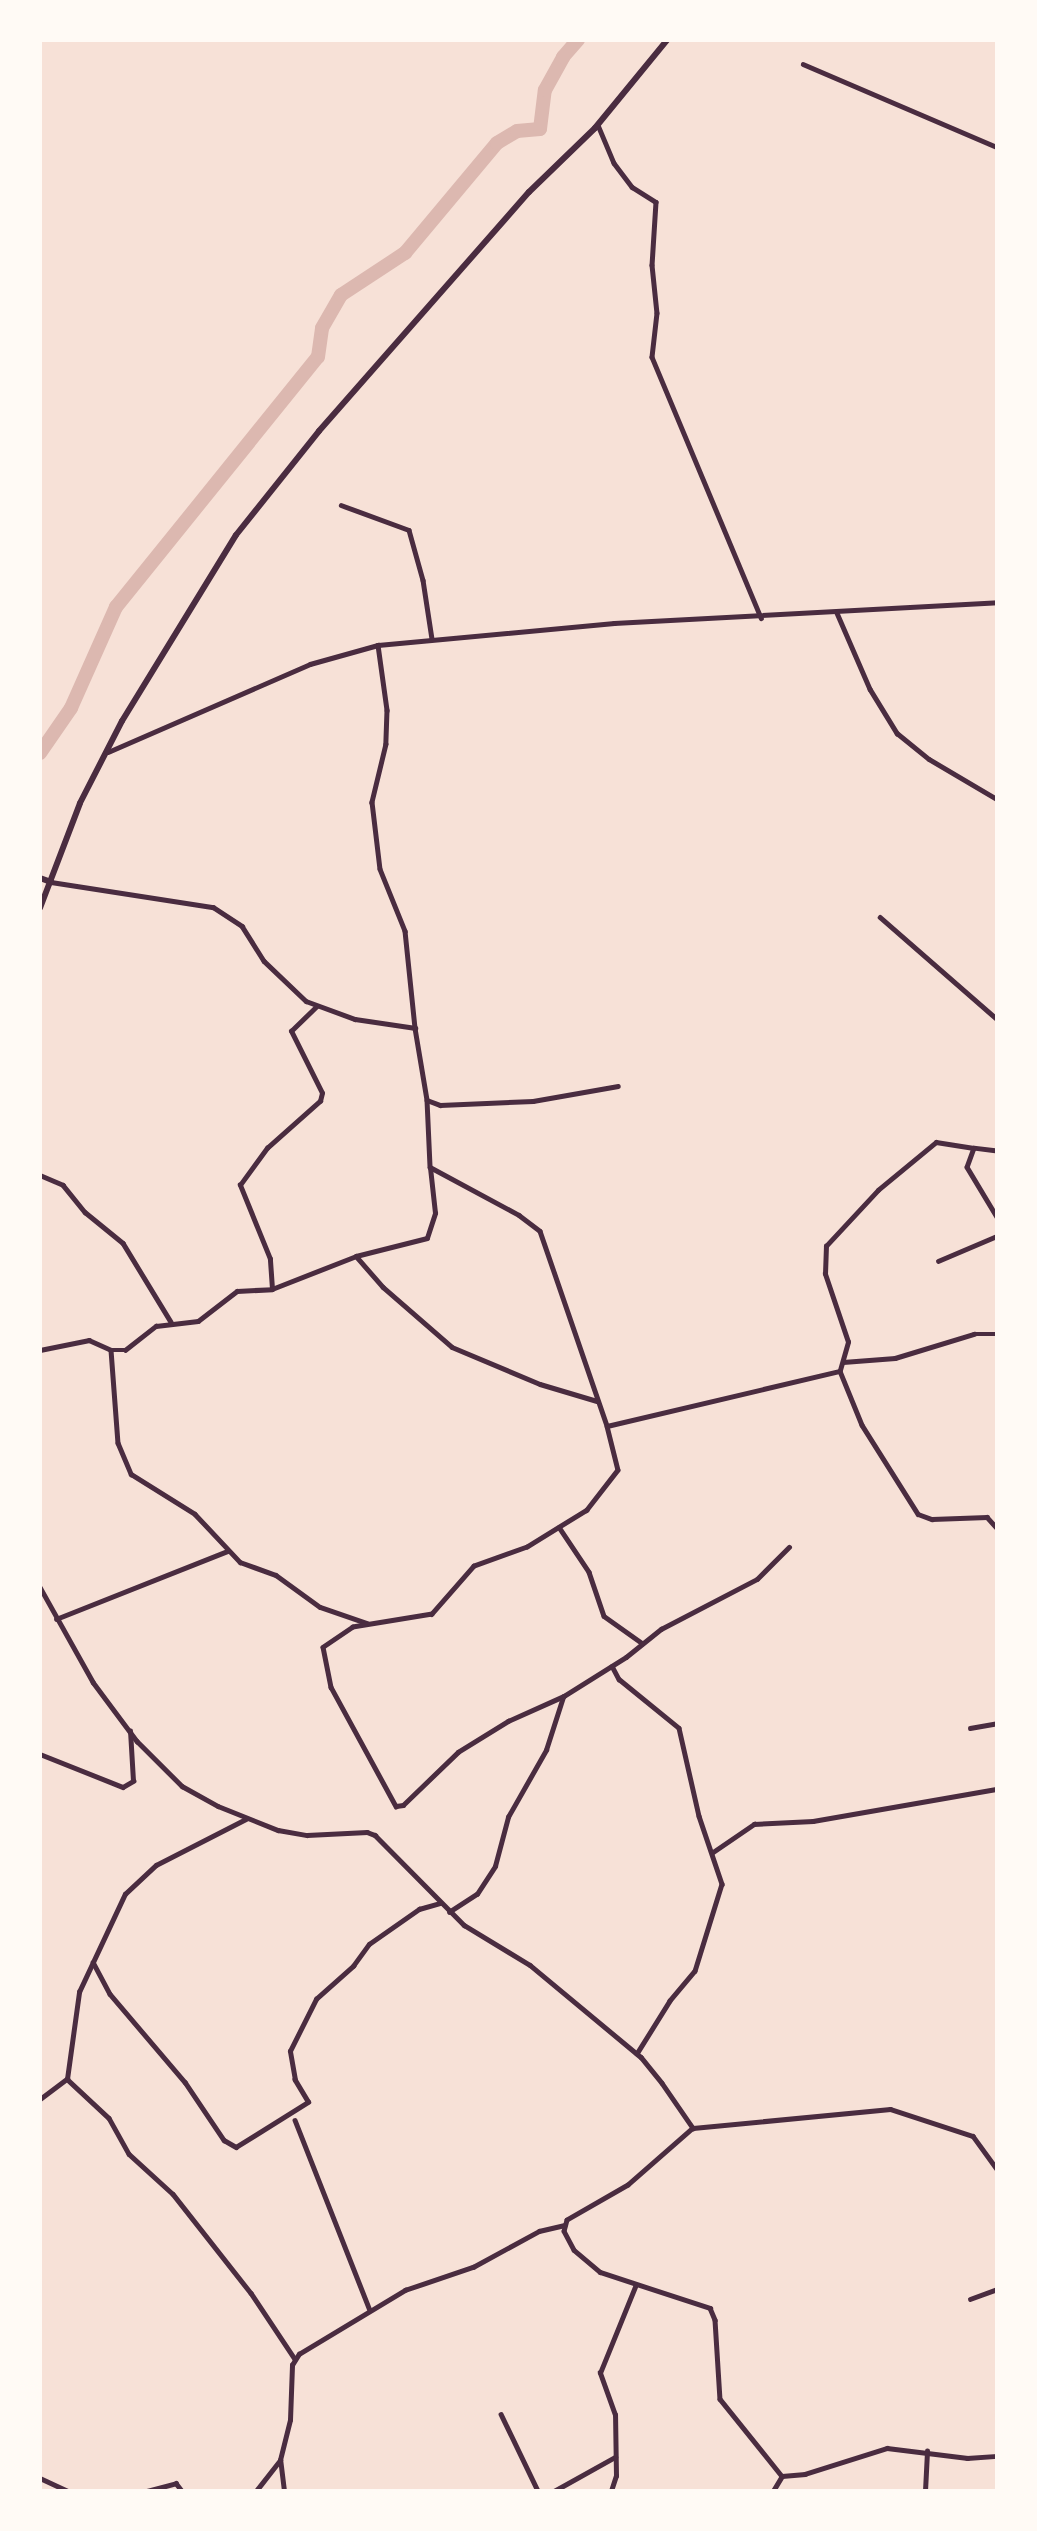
<!DOCTYPE html>
<html>
<head>
<meta charset="utf-8">
<style>
	body { margin:0 }
	#map { position:relative; width:1037px; height:2531px; overflow:hidden; background:#f7e1d7; font-family:Inter,sans-serif }
	div>[style] { position:absolute }
	[style*='--x'] { left:calc(var(--x)*1px); top:calc(var(--y)*1px); width:calc(var(--w)*1px); rotate:calc(var(--a)*1deg) }
	.river>* { height:14px; margin:-7px; padding:0 7px; transform-origin:7px; border-radius:7px; background:#dcb8b0 }
	.minor>* { height:4.5px; margin:-2.25px; padding:0 2.25px; transform-origin:2.25px; border-radius:2.25px; background:#4a2c40 }
	.secondary>* { height:6px; margin:-3px; padding:0 3px; transform-origin:3px; border-radius:3px; background:#4a2c40 }
	span { translate:-50% -50%; white-space:nowrap; text-align:center; line-height:1.15; -webkit-text-stroke:5px #fffaf5; paint-order:stroke }
	.frame { position:absolute; inset:0; border:42px solid #fffaf5; pointer-events:none }
</style>
</head>
<body>
<div id="map">
	<div class="river">
		<i style="--x:40;--y:753;--w:55;--a:-55.4"></i>
		<i style="--x:71;--y:708;--w:111;--a:-66"></i>
		<i style="--x:116;--y:607;--w:321;--a:-51.1"></i>
		<i style="--x:318;--y:357;--w:29;--a:-82"></i>
		<i style="--x:322;--y:328;--w:38;--a:-60"></i>
		<i style="--x:341;--y:295;--w:77;--a:-33.3"></i>
		<i style="--x:405;--y:253;--w:143;--a:-50.1"></i>
		<i style="--x:497;--y:143;--w:23;--a:-31"></i>
		<i style="--x:517;--y:131;--w:23;--a:-5"></i>
		<i style="--x:540;--y:129;--w:39;--a:-83"></i>
		<i style="--x:545;--y:90;--w:38;--a:-61"></i>
		<i style="--x:563;--y:57;--w:23;--a:-49"></i>
	</div>
	<div class="minor">
		<i style="--x:803;--y:64;--w:211;--a:23.2"></i>
		<i style="--x:598;--y:125;--w:41;--a:67.2"></i>
		<i style="--x:614;--y:163;--w:30;--a:53"></i>
		<i style="--x:632;--y:187;--w:28;--a:32"></i>
		<i style="--x:656;--y:202;--w:63;--a:93.6"></i>
		<i style="--x:652;--y:265;--w:48;--a:84.1"></i>
		<i style="--x:657;--y:313;--w:44;--a:96.5"></i>
		<i style="--x:652;--y:357;--w:283;--a:67.3"></i>
		<i style="--x:341;--y:505;--w:72;--a:20.2"></i>
		<i style="--x:409;--y:530;--w:52;--a:74.4"></i>
		<i style="--x:423;--y:580;--w:60;--a:81.3"></i>
		<i style="--x:837;--y:613;--w:83;--a:66.5"></i>
		<i style="--x:870;--y:689;--w:52;--a:58.5"></i>
		<i style="--x:897;--y:733;--w:41;--a:39.1"></i>
		<i style="--x:929;--y:759;--w:79;--a:30.5"></i>
		<i style="--x:378;--y:645;--w:66;--a:82.1"></i>
		<i style="--x:387;--y:710;--w:34;--a:92"></i>
		<i style="--x:386;--y:744;--w:60;--a:103.6"></i>
		<i style="--x:372;--y:802;--w:67;--a:83.2"></i>
		<i style="--x:380;--y:869;--w:67;--a:68"></i>
		<i style="--x:405;--y:931;--w:98;--a:84.1"></i>
		<i style="--x:108;--y:752;--w:220;--a:-23.5"></i>
		<i style="--x:310;--y:664;--w:71;--a:-15.6"></i>
		<i style="--x:378;--y:645;--w:237;--a:-5.3"></i>
		<i style="--x:614;--y:623;--w:384;--a:-3.1"></i>
		<i style="--x:51;--y:882;--w:164;--a:8.8"></i>
		<i style="--x:213;--y:907;--w:35;--a:33"></i>
		<i style="--x:242;--y:926;--w:41;--a:57.8"></i>
		<i style="--x:264;--y:961;--w:58;--a:43.6"></i>
		<i style="--x:306;--y:1001;--w:52;--a:20.2"></i>
		<i style="--x:355;--y:1019;--w:61;--a:8.5"></i>
		<i style="--x:415;--y:1028;--w:73;--a:80.5"></i>
		<i style="--x:427;--y:1100;--w:67;--a:87.4"></i>
		<i style="--x:430;--y:1167;--w:101;--a:28.3"></i>
		<i style="--x:519;--y:1215;--w:26;--a:37"></i>
		<i style="--x:540;--y:1231;--w:206;--a:71"></i>
		<i style="--x:607;--y:1426;--w:239;--a:-13.3"></i>
		<i style="--x:840;--y:1371;--w:58;--a:67.8"></i>
		<i style="--x:862;--y:1425;--w:105;--a:57.8"></i>
		<i style="--x:918;--y:1514;--w:15;--a:20"></i>
		<i style="--x:932;--y:1519;--w:55;--a:-2.1"></i>
		<i style="--x:987;--y:1517;--w:15;--a:48"></i>
		<i style="--x:880;--y:917;--w:155;--a:41.1"></i>
		<i style="--x:427;--y:1100;--w:14;--a:21"></i>
		<i style="--x:440;--y:1105;--w:93;--a:-2.5"></i>
		<i style="--x:533;--y:1101;--w:86;--a:-10"></i>
		<i style="--x:997;--y:1151;--w:23;--a:-173"></i>
		<i style="--x:974;--y:1148;--w:20;--a:110"></i>
		<i style="--x:967;--y:1167;--w:58;--a:59"></i>
		<i style="--x:40;--y:1175;--w:25;--a:23"></i>
		<i style="--x:63;--y:1185;--w:35;--a:51"></i>
		<i style="--x:85;--y:1212;--w:49;--a:39.2"></i>
		<i style="--x:123;--y:1243;--w:92;--a:58.7"></i>
		<i style="--x:356;--y:1256;--w:41;--a:48.9"></i>
		<i style="--x:383;--y:1287;--w:91;--a:41"></i>
		<i style="--x:452;--y:1347;--w:95;--a:22.8"></i>
		<i style="--x:540;--y:1384;--w:59;--a:16.6"></i>
		<i style="--x:938;--y:1261;--w:64;--a:-23"></i>
		<i style="--x:272;--y:1289;--w:30;--a:-94"></i>
		<i style="--x:270;--y:1259;--w:80;--a:-112.1"></i>
		<i style="--x:240;--y:1185;--w:46;--a:-53.9"></i>
		<i style="--x:267;--y:1148;--w:71;--a:-41.6"></i>
		<i style="--x:320;--y:1101;--w:8;--a:-76"></i>
		<i style="--x:322;--y:1093;--w:69;--a:-116.6"></i>
		<i style="--x:291;--y:1031;--w:35;--a:-44"></i>
		<i style="--x:40;--y:1350;--w:50;--a:-11.5"></i>
		<i style="--x:89;--y:1340;--w:24;--a:24"></i>
		<i style="--x:111;--y:1350;--w:14;--a:0"></i>
		<i style="--x:125;--y:1350;--w:39;--a:-38"></i>
		<i style="--x:156;--y:1326;--w:42;--a:-6.8"></i>
		<i style="--x:198;--y:1321;--w:49;--a:-37.6"></i>
		<i style="--x:237;--y:1291;--w:35;--a:-3"></i>
		<i style="--x:272;--y:1289;--w:90;--a:-21.4"></i>
		<i style="--x:356;--y:1256;--w:73;--a:-14.2"></i>
		<i style="--x:427;--y:1238;--w:26;--a:-72"></i>
		<i style="--x:435;--y:1213;--w:45;--a:-96.3"></i>
		<i style="--x:111;--y:1350;--w:93;--a:85.7"></i>
		<i style="--x:118;--y:1443;--w:34;--a:67"></i>
		<i style="--x:131;--y:1474;--w:75;--a:32"></i>
		<i style="--x:195;--y:1514;--w:66;--a:46.8"></i>
		<i style="--x:240;--y:1562;--w:38;--a:20"></i>
		<i style="--x:276;--y:1575;--w:54;--a:36"></i>
		<i style="--x:320;--y:1607;--w:50;--a:18.8"></i>
		<i style="--x:843;--y:1362;--w:52;--a:-4.4"></i>
		<i style="--x:895;--y:1358;--w:83;--a:-16.9"></i>
		<i style="--x:974;--y:1334;--w:23;--a:0"></i>
		<i style="--x:840;--y:1370;--w:29;--a:-74"></i>
		<i style="--x:848;--y:1342;--w:72;--a:-108.7"></i>
		<i style="--x:825;--y:1274;--w:28;--a:-88"></i>
		<i style="--x:826;--y:1246;--w:76;--a:-47.1"></i>
		<i style="--x:878;--y:1190;--w:75;--a:-39.6"></i>
		<i style="--x:936;--y:1142;--w:38;--a:9"></i>
		<i style="--x:607;--y:1426;--w:45;--a:76"></i>
		<i style="--x:618;--y:1470;--w:51;--a:127.8"></i>
		<i style="--x:587;--y:1510;--w:70;--a:148.3"></i>
		<i style="--x:527;--y:1547;--w:56;--a:160.3"></i>
		<i style="--x:474;--y:1566;--w:64;--a:131.2"></i>
		<i style="--x:432;--y:1614;--w:80;--a:170.7"></i>
		<i style="--x:353;--y:1627;--w:36;--a:146"></i>
		<i style="--x:323;--y:1647;--w:41;--a:78.7"></i>
		<i style="--x:331;--y:1687;--w:136;--a:61.4"></i>
		<i style="--x:396;--y:1806;--w:7;--a:-8"></i>
		<i style="--x:403;--y:1805;--w:76;--a:-43.9"></i>
		<i style="--x:458;--y:1752;--w:59;--a:-31.8"></i>
		<i style="--x:508;--y:1721;--w:61;--a:-24.1"></i>
		<i style="--x:564;--y:1696;--w:73;--a:-32.2"></i>
		<i style="--x:626;--y:1657;--w:45;--a:-38.7"></i>
		<i style="--x:661;--y:1629;--w:108;--a:-27.5"></i>
		<i style="--x:757;--y:1579;--w:45;--a:-45"></i>
		<i style="--x:559;--y:1527;--w:54;--a:56.3"></i>
		<i style="--x:589;--y:1572;--w:46;--a:71.2"></i>
		<i style="--x:604;--y:1616;--w:47;--a:35.4"></i>
		<i style="--x:40;--y:1587;--w:109;--a:60.8"></i>
		<i style="--x:93;--y:1682;--w:74;--a:53.3"></i>
		<i style="--x:137;--y:1741;--w:64;--a:45"></i>
		<i style="--x:182;--y:1786;--w:41;--a:29.1"></i>
		<i style="--x:218;--y:1806;--w:65;--a:21.8"></i>
		<i style="--x:278;--y:1830;--w:29;--a:10"></i>
		<i style="--x:307;--y:1835;--w:60;--a:-2.9"></i>
		<i style="--x:367;--y:1832;--w:9;--a:21"></i>
		<i style="--x:375;--y:1835;--w:127;--a:45.3"></i>
		<i style="--x:464;--y:1925;--w:77;--a:31.2"></i>
		<i style="--x:530;--y:1965;--w:144;--a:39.7"></i>
		<i style="--x:641;--y:2057;--w:33;--a:51"></i>
		<i style="--x:662;--y:2083;--w:55;--a:55.4"></i>
		<i style="--x:693;--y:2128;--w:86;--a:138.8"></i>
		<i style="--x:628;--y:2185;--w:70;--a:150.2"></i>
		<i style="--x:567;--y:2220;--w:11;--a:105"></i>
		<i style="--x:564;--y:2231;--w:21;--a:62"></i>
		<i style="--x:574;--y:2250;--w:34;--a:40"></i>
		<i style="--x:600;--y:2272;--w:116;--a:18.1"></i>
		<i style="--x:710;--y:2308;--w:13;--a:67"></i>
		<i style="--x:715;--y:2320;--w:79;--a:86.4"></i>
		<i style="--x:720;--y:2399;--w:99;--a:51.2"></i>
		<i style="--x:782;--y:2476;--w:23;--a:-5"></i>
		<i style="--x:805;--y:2474;--w:86;--a:-17.6"></i>
		<i style="--x:887;--y:2448;--w:81;--a:7.1"></i>
		<i style="--x:967;--y:2458;--w:30;--a:-4"></i>
		<i style="--x:56;--y:1619;--w:185;--a:-21.6"></i>
		<i style="--x:612;--y:1666;--w:15;--a:62"></i>
		<i style="--x:619;--y:1679;--w:77;--a:39.2"></i>
		<i style="--x:679;--y:1728;--w:90;--a:77.2"></i>
		<i style="--x:699;--y:1816;--w:72;--a:71.3"></i>
		<i style="--x:722;--y:1884;--w:91;--a:107.2"></i>
		<i style="--x:695;--y:1971;--w:39;--a:130"></i>
		<i style="--x:670;--y:2001;--w:62;--a:121.9"></i>
		<i style="--x:970;--y:1728;--w:27;--a:-10"></i>
		<i style="--x:40;--y:1754;--w:89;--a:21.7"></i>
		<i style="--x:123;--y:1787;--w:12;--a:-31"></i>
		<i style="--x:133;--y:1781;--w:50;--a:-93.4"></i>
		<i style="--x:713;--y:1852;--w:50;--a:-34.3"></i>
		<i style="--x:754;--y:1824;--w:59;--a:-2.9"></i>
		<i style="--x:813;--y:1821;--w:187;--a:-9.9"></i>
		<i style="--x:449;--y:1912;--w:33;--a:-33"></i>
		<i style="--x:477;--y:1894;--w:33;--a:-57"></i>
		<i style="--x:495;--y:1866;--w:51;--a:-75.1"></i>
		<i style="--x:508;--y:1817;--w:77;--a:-60.4"></i>
		<i style="--x:546;--y:1750;--w:56;--a:-72.2"></i>
		<i style="--x:93;--y:1962;--w:36;--a:62"></i>
		<i style="--x:110;--y:1994;--w:116;--a:49.6"></i>
		<i style="--x:185;--y:2082;--w:70;--a:56.1"></i>
		<i style="--x:224;--y:2140;--w:14;--a:30"></i>
		<i style="--x:236;--y:2147;--w:85;--a:-32"></i>
		<i style="--x:308;--y:2102;--w:26;--a:-121"></i>
		<i style="--x:295;--y:2080;--w:29;--a:-100"></i>
		<i style="--x:290;--y:2051;--w:58;--a:-63.4"></i>
		<i style="--x:316;--y:1999;--w:50;--a:-41.7"></i>
		<i style="--x:353;--y:1966;--w:27;--a:-54"></i>
		<i style="--x:369;--y:1944;--w:61;--a:-35"></i>
		<i style="--x:419;--y:1909;--w:22;--a:-16"></i>
		<i style="--x:67;--y:2079;--w:57;--a:42.9"></i>
		<i style="--x:109;--y:2118;--w:41;--a:60.9"></i>
		<i style="--x:129;--y:2154;--w:59;--a:42.3"></i>
		<i style="--x:173;--y:2194;--w:126;--a:51.8"></i>
		<i style="--x:251;--y:2293;--w:79;--a:56.3"></i>
		<i style="--x:40;--y:2099;--w:34;--a:-37"></i>
		<i style="--x:67;--y:2079;--w:88;--a:-82.1"></i>
		<i style="--x:79;--y:1992;--w:108;--a:-64.9"></i>
		<i style="--x:125;--y:1894;--w:42;--a:-43.1"></i>
		<i style="--x:156;--y:1865;--w:101;--a:-27.1"></i>
		<i style="--x:295;--y:2120;--w:204;--a:68.5"></i>
		<i style="--x:693;--y:2128;--w:198;--a:-5.5"></i>
		<i style="--x:890;--y:2109;--w:87;--a:18"></i>
		<i style="--x:973;--y:2136;--w:41;--a:54"></i>
		<i style="--x:970;--y:2299;--w:29;--a:-20"></i>
		<i style="--x:501;--y:2414;--w:85;--a:64.3"></i>
		<i style="--x:40;--y:2478;--w:31;--a:25"></i>
		<i style="--x:147;--y:2491;--w:30;--a:-15"></i>
		<i style="--x:176;--y:2483;--w:10;--a:53"></i>
		<i style="--x:256;--y:2491;--w:39;--a:-52"></i>
		<i style="--x:284;--y:2491;--w:31;--a:-97"></i>
		<i style="--x:280;--y:2460;--w:41;--a:-76"></i>
		<i style="--x:290;--y:2420;--w:55;--a:-87.9"></i>
		<i style="--x:292;--y:2365;--w:13;--a:-58"></i>
		<i style="--x:299;--y:2354;--w:124;--a:-31.1"></i>
		<i style="--x:405;--y:2290;--w:72;--a:-18.7"></i>
		<i style="--x:473;--y:2267;--w:75;--a:-28.6"></i>
		<i style="--x:539;--y:2231;--w:26;--a:-13"></i>
		<i style="--x:554;--y:2491;--w:70;--a:-29.1"></i>
		<i style="--x:611;--y:2491;--w:16;--a:-72"></i>
		<i style="--x:616;--y:2476;--w:61;--a:-90.9"></i>
		<i style="--x:615;--y:2415;--w:45;--a:-109.7"></i>
		<i style="--x:600;--y:2373;--w:93;--a:-67.9"></i>
		<i style="--x:773;--y:2491;--w:17;--a:-59"></i>
		<i style="--x:925;--y:2491;--w:40;--a:-87.1"></i>
	</div>
	<div class="secondary">
		<i style="--x:40;--y:878;--w:12;--a:20"></i>
		<i style="--x:40;--y:908;--w:112;--a:-69.1"></i>
		<i style="--x:80;--y:803;--w:92;--a:-62.9"></i>
		<i style="--x:122;--y:721;--w:218;--a:-58.5"></i>
		<i style="--x:236;--y:535;--w:133;--a:-51.4"></i>
		<i style="--x:319;--y:431;--w:318;--a:-48.7"></i>
		<i style="--x:529;--y:192;--w:92;--a:-44.1"></i>
		<i style="--x:595;--y:128;--w:114;--a:-50.7"></i>
	</div>
	<div class="frame"></div>
</div>
</body>
</html>
